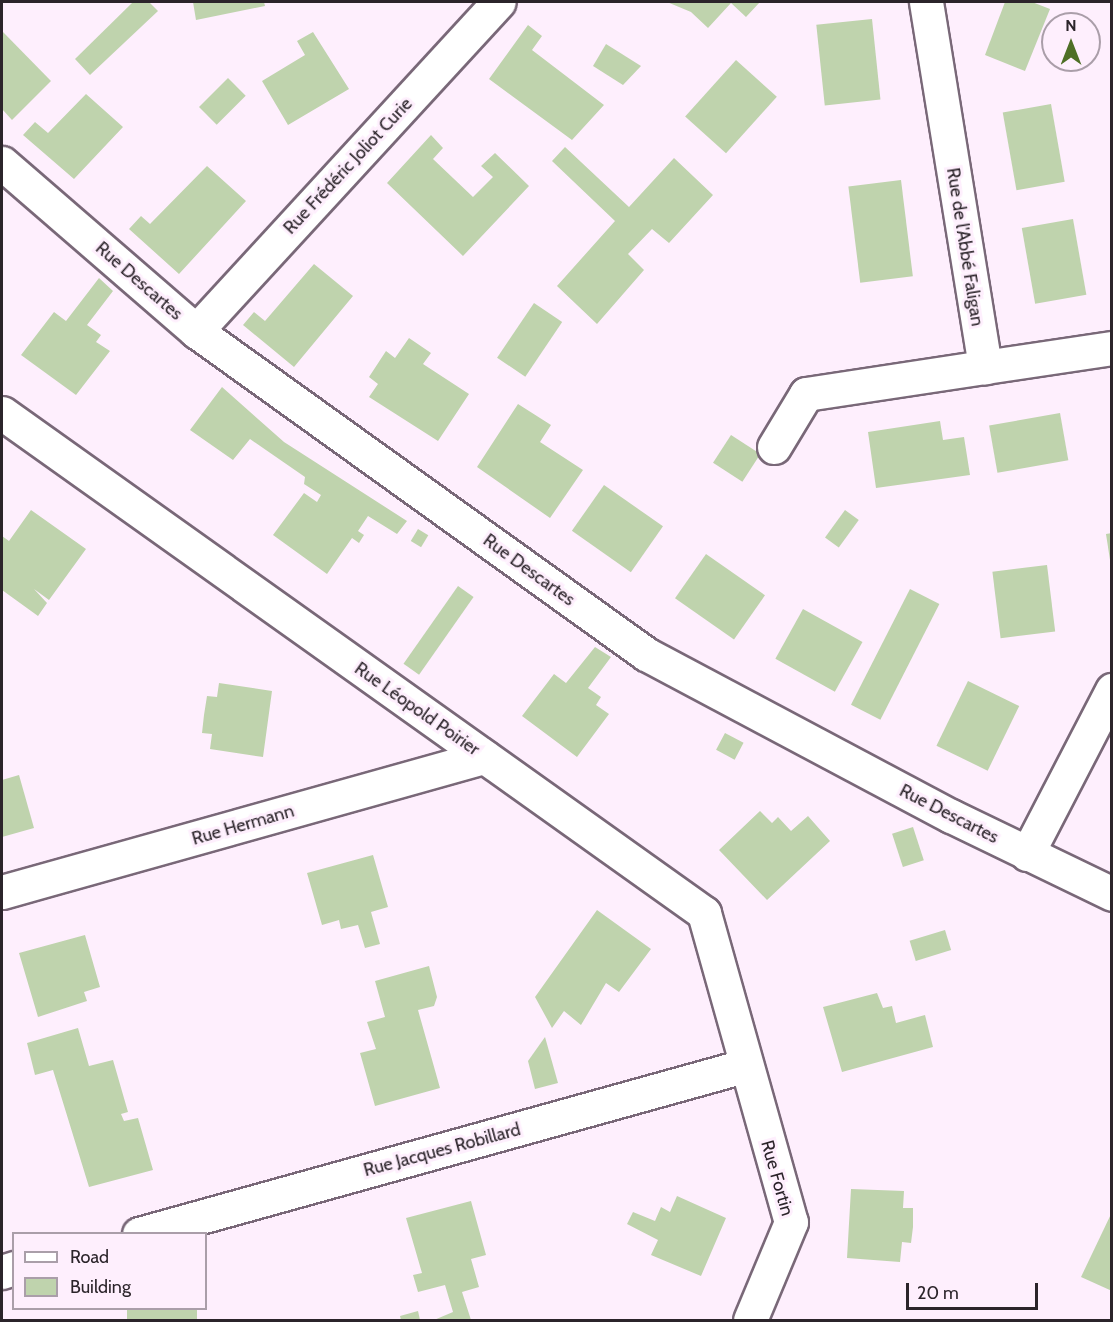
<!DOCTYPE html>
<html>
<head>
<meta charset="utf-8">
<style>
	body { margin:0 }
	#map { position:relative; width:1113px; height:1322px; overflow:hidden; background:#feeffd; font-family:Cabin,sans-serif }
	div>[style] { position:absolute }
	[style*='--x'] { left:calc(var(--x)*1px); top:calc(var(--y)*1px); width:calc(var(--w)*1px); rotate:calc(var(--a)*1deg) }
	.building>* { inset:0; background:#bfd3ad; transform-origin:0 0 }
	.roads { filter:drop-shadow(2px 0 #796878) drop-shadow(-2px 0 #796878) drop-shadow(0 2px #796878) drop-shadow(0 -2px #796878) }
	.minor>* { height:33px; margin:-16.5px; padding:0 16.5px; transform-origin:16.5px; border-radius:16.5px; background:#fff }
	span { translate:-50% -50%; white-space:nowrap; text-align:center; line-height:1.15; -webkit-text-stroke:6px #feeffd; paint-order:stroke }
	.street-label { font-size:18px; color:#2b242a }
	.frame { position:absolute; inset:0; border:3px solid #2b242a; pointer-events:none }
	.legend { position:absolute; left:12px; top:1232px; width:195px; height:78px; box-sizing:border-box; background:#feeffd; border:2px solid #aa9ea9; margin:0; padding:8px 10px; list-style:none; font-size:18px; color:#2b242a }
	.legend li { display:flex; align-items:center; gap:12px; height:30px }
	.legend b { width:30px; border:2px solid #aa9ea9 }
	.north { position:absolute; left:1041px; top:12px; width:60px; height:60px; box-sizing:border-box; background:#feeffd; border:2px solid #aa9ea9; border-radius:50%; rotate:0deg; font-size:16px; font-weight:700; line-height:24px; text-align:center; color:#2b242a }
	.north::after { content:''; display:block; margin:auto; width:21px; height:27px; background:#4e6f26; clip-path:polygon(50% 0,100% 100%,50% 72%,0 100%) }
	.scale { position:absolute; left:906px; top:1283px; width:132px; height:27px; box-sizing:border-box; border:3px solid #2b242a; border-top:0; padding-left:8px; font-size:18px; line-height:21px; white-space:nowrap; color:#2b242a; -webkit-text-stroke:4px #feeffd; paint-order:stroke }
</style>
</head>
<body>
<div id="map">
	<div class="building">
		<i style="clip-path:polygon(133px 2px,149px 2px,158px 11px,90px 75px,75px 59px)"></i>
		<i style="clip-path:polygon(193px 2px,264px 2px,265px 6px,196px 20px)"></i>
		<i style="clip-path:polygon(667px 2px,760px 2px,746px 17px,731px 3px,708px 28px,691px 12px)"></i>
		<i style="clip-path:polygon(1005px 2px,1032px 2px,1050px 9px,1025px 71px,985px 55px)"></i>
		<i style="left:872px;top:19px;width:81px;height:56px;rotate:84deg"></i>
		<i style="clip-path:polygon(528px 25px,542px 36px,532px 50px,604px 105px,572px 140px,489px 79px)"></i>
		<i style="clip-path:polygon(3px 32px,51px 81px,12px 120px,2px 109px)"></i>
		<i style="clip-path:polygon(313px 32px,349px 89px,288px 125px,262px 81px,305px 55px,297px 41px)"></i>
		<i style="clip-path:polygon(606px 44px,641px 66px,623px 85px,593px 66px)"></i>
		<i style="left:736px;top:60px;width:55px;height:76px;rotate:42deg"></i>
		<i style="left:228px;top:78px;width:25px;height:41px;rotate:45deg"></i>
		<i style="clip-path:polygon(86px 94px,123px 127px,74px 179px,23px 135px,35px 122px,48px 133px)"></i>
		<i style="left:1051px;top:104px;width:79px;height:49px;rotate:80deg"></i>
		<i style="clip-path:polygon(431px 135px,443px 148px,433px 159px,473px 197px,493px 177px,481px 166px,495px 153px,529px 186px,463px 256px,387px 183px)"></i>
		<i style="clip-path:polygon(565px 147px,629px 207px,674px 158px,713px 195px,669px 243px,652px 229px,628px 254px,644px 270px,597px 324px,557px 286px,615px 221px,552px 161px)"></i>
		<i style="clip-path:polygon(207px 166px,246px 201px,179px 274px,129px 229px,141px 216px,150px 224px)"></i>
		<i style="left:901px;top:180px;width:97px;height:53px;rotate:83deg"></i>
		<i style="left:1073px;top:219px;width:77px;height:52px;rotate:80deg"></i>
		<i style="clip-path:polygon(314px 264px,353px 296px,294px 367px,243px 325px,254px 312px,265px 321px)"></i>
		<i style="clip-path:polygon(99px 278px,113px 291px,87px 325px,101px 335px,96px 342px,110px 351px,76px 395px,21px 355px,54px 312px,66px 321px)"></i>
		<i style="left:534px;top:303px;width:34px;height:66px;rotate:34deg"></i>
		<i style="clip-path:polygon(409px 338px,431px 353px,423px 364px,469px 394px,438px 441px,369px 397px,378px 384px,369px 377px,386px 351px,395px 358px)"></i>
		<i style="clip-path:polygon(222px 387px,284px 442px,407px 521px,397px 534px,368px 516px,358px 531px,364px 535px,359px 543px,352px 538px,327px 574px,273px 535px,304px 493px,317px 502px,321px 495px,304px 484px,305px 477px,250px 439px,233px 460px,190px 430px)"></i>
		<i style="clip-path:polygon(518px 404px,551px 425px,540px 442px,583px 470px,550px 518px,477px 467px)"></i>
		<i style="left:1060px;top:413px;width:48px;height:72px;rotate:80deg"></i>
		<i style="clip-path:polygon(940px 421px,943px 440px,964px 437px,970px 475px,876px 488px,868px 432px)"></i>
		<i style="left:731px;top:435px;width:35px;height:33px;rotate:33deg"></i>
		<i style="left:604px;top:485px;width:72px;height:56px;rotate:35deg"></i>
		<i style="clip-path:polygon(31px 510px,86px 549px,49px 600px,34px 589px,47px 603px,38px 616px,2px 590px,2px 536px,9px 541px)"></i>
		<i style="left:845px;top:510px;width:17px;height:34px;rotate:36deg"></i>
		<i style="left:418px;top:529px;width:12px;height:14px;rotate:31deg"></i>
		<i style="clip-path:polygon(1112px 533px,1112px 560px,1110px 560px,1106px 534px)"></i>
		<i style="left:706px;top:554px;width:72px;height:54px;rotate:35deg"></i>
		<i style="left:1047px;top:565px;width:67px;height:55px;rotate:83deg"></i>
		<i style="left:458px;top:586px;width:19px;height:95px;rotate:35deg"></i>
		<i style="left:910px;top:589px;width:33px;height:130px;rotate:27deg"></i>
		<i style="left:803px;top:609px;width:68px;height:57px;rotate:29deg"></i>
		<i style="clip-path:polygon(595px 647px,611px 657px,588px 688px,601px 697px,596px 705px,609px 714px,577px 757px,522px 716px,554px 674px,566px 683px)"></i>
		<i style="left:968px;top:681px;width:57px;height:72px;rotate:26deg"></i>
		<i style="clip-path:polygon(219px 683px,272px 691px,263px 757px,210px 749px,212px 734px,202px 733px,204px 715px,207px 696px,217px 697px)"></i>
		<i style="left:725px;top:733px;width:21px;height:19px;rotate:28deg"></i>
		<i style="clip-path:polygon(19px 775px,34px 828px,2px 837px,2px 780px)"></i>
		<i style="clip-path:polygon(760px 811px,772px 823px,778px 817px,791px 831px,808px 816px,830px 841px,767px 900px,719px 850px)"></i>
		<i style="left:913px;top:827px;width:35px;height:22px;rotate:72deg"></i>
		<i style="clip-path:polygon(373px 855px,388px 907px,371px 912px,380px 944px,365px 948px,358px 925px,341px 929px,339px 920px,322px 925px,307px 873px)"></i>
		<i style="clip-path:polygon(597px 910px,651px 949px,619px 992px,606px 983px,581px 1025px,564px 1011px,552px 1028px,535px 997px)"></i>
		<i style="left:945px;top:930px;width:21px;height:37px;rotate:73deg"></i>
		<i style="clip-path:polygon(85px 935px,100px 987px,84px 992px,87px 1001px,38px 1017px,19px 953px)"></i>
		<i style="clip-path:polygon(429px 966px,437px 997px,434px 1006px,418px 1010px,440px 1088px,375px 1106px,360px 1053px,376px 1049px,367px 1022px,385px 1017px,375px 981px)"></i>
		<i style="clip-path:polygon(877px 993px,883px 1008px,892px 1006px,896px 1023px,925px 1015px,933px 1047px,842px 1072px,823px 1007px)"></i>
		<i style="clip-path:polygon(78px 1028px,89px 1066px,113px 1060px,128px 1112px,121px 1114px,124px 1121px,138px 1118px,153px 1170px,89px 1187px,53px 1070px,35px 1075px,27px 1043px)"></i>
		<i style="clip-path:polygon(545px 1037px,558px 1083px,535px 1089px,528px 1061px)"></i>
		<i style="clip-path:polygon(851px 1189px,904px 1191px,903px 1208px,913px 1208px,913px 1227px,911px 1243px,902px 1242px,900px 1262px,847px 1258px)"></i>
		<i style="clip-path:polygon(677px 1196px,726px 1218px,701px 1276px,651px 1255px,658px 1240px,627px 1224px,633px 1212px,655px 1221px,661px 1207px,670px 1212px)"></i>
		<i style="clip-path:polygon(471px 1201px,486px 1255px,471px 1259px,479px 1287px,462px 1292px,471px 1320px,434px 1320px,453px 1312px,445px 1285px,418px 1292px,413px 1275px,422px 1273px,406px 1218px)"></i>
		<i style="clip-path:polygon(1112px 1212px,1112px 1291px,1081px 1277px)"></i>
		<i style="left:127px;top:1308px;width:70px;height:12px"></i>
		<i style="clip-path:polygon(418px 1311px,420px 1320px,401px 1320px,400px 1316px)"></i>
	</div>
	<div class="roads">
		<div class="minor">
			<i style="--x:926;--y:2;--w:370;--a:80.8"></i>
			<i style="--x:985;--y:367;--w:128;--a:-8.5"></i>
			<i style="--x:2;--y:163;--w:257;--a:40.9"></i>
			<i style="--x:196;--y:331;--w:554;--a:35.67"></i>
			<i style="--x:646;--y:654;--w:345;--a:28"></i>
			<i style="--x:951;--y:816;--w:179;--a:25.8"></i>
			<i style="--x:196;--y:331;--w:447;--a:-47.4"></i>
			<i style="--x:2;--y:413;--w:862;--a:35.46"></i>
			<i style="--x:704;--y:913;--w:321;--a:74.3"></i>
			<i style="--x:791;--y:1222;--w:106;--a:112.7"></i>
			<i style="--x:774;--y:447;--w:62;--a:-58.9"></i>
			<i style="--x:806;--y:394;--w:181;--a:-8.6"></i>
			<i style="--x:1027;--y:854;--w:185;--a:-62.6"></i>
			<i style="--x:2;--y:892;--w:501;--a:-15.65"></i>
			<i style="--x:139;--y:1234;--w:628;--a:-15.52"></i>
			<i style="--x:2;--y:1272;--w:13;--a:-18"></i>
		</div>
	</div>
	<div class="street-label">
		<span style="left:348px;top:166px;rotate:-47deg">Rue Frédéric Joliot Curie</span>
		<span style="left:965px;top:247px;rotate:81deg">Rue de l'Abbé Faligan</span>
		<span style="left:139px;top:281px;rotate:41deg">Rue Descartes</span>
		<span style="left:529px;top:570px;rotate:36deg">Rue Descartes</span>
		<span style="left:417px;top:709px;rotate:35deg">Rue Léopold Poirier</span>
		<span style="left:949px;top:814px;rotate:27deg">Rue Descartes</span>
		<span style="left:243px;top:825px;rotate:-16deg">Rue Hermann</span>
		<span style="left:442px;top:1150px;rotate:-15deg">Rue Jacques Robillard</span>
		<span style="left:777px;top:1178px;rotate:74deg">Rue Fortin</span>
	</div>
	<div class="frame"></div>
	<ul class="legend">
	<li><b style="height:8px;background:#fff"></b>Road</li>
	<li><b style="height:16px;background:#bfd3ad"></b>Building</li>
	</ul>
	<div class="north">N</div>
	<div class="scale">20 m</div>
</div>
</body>
</html>
